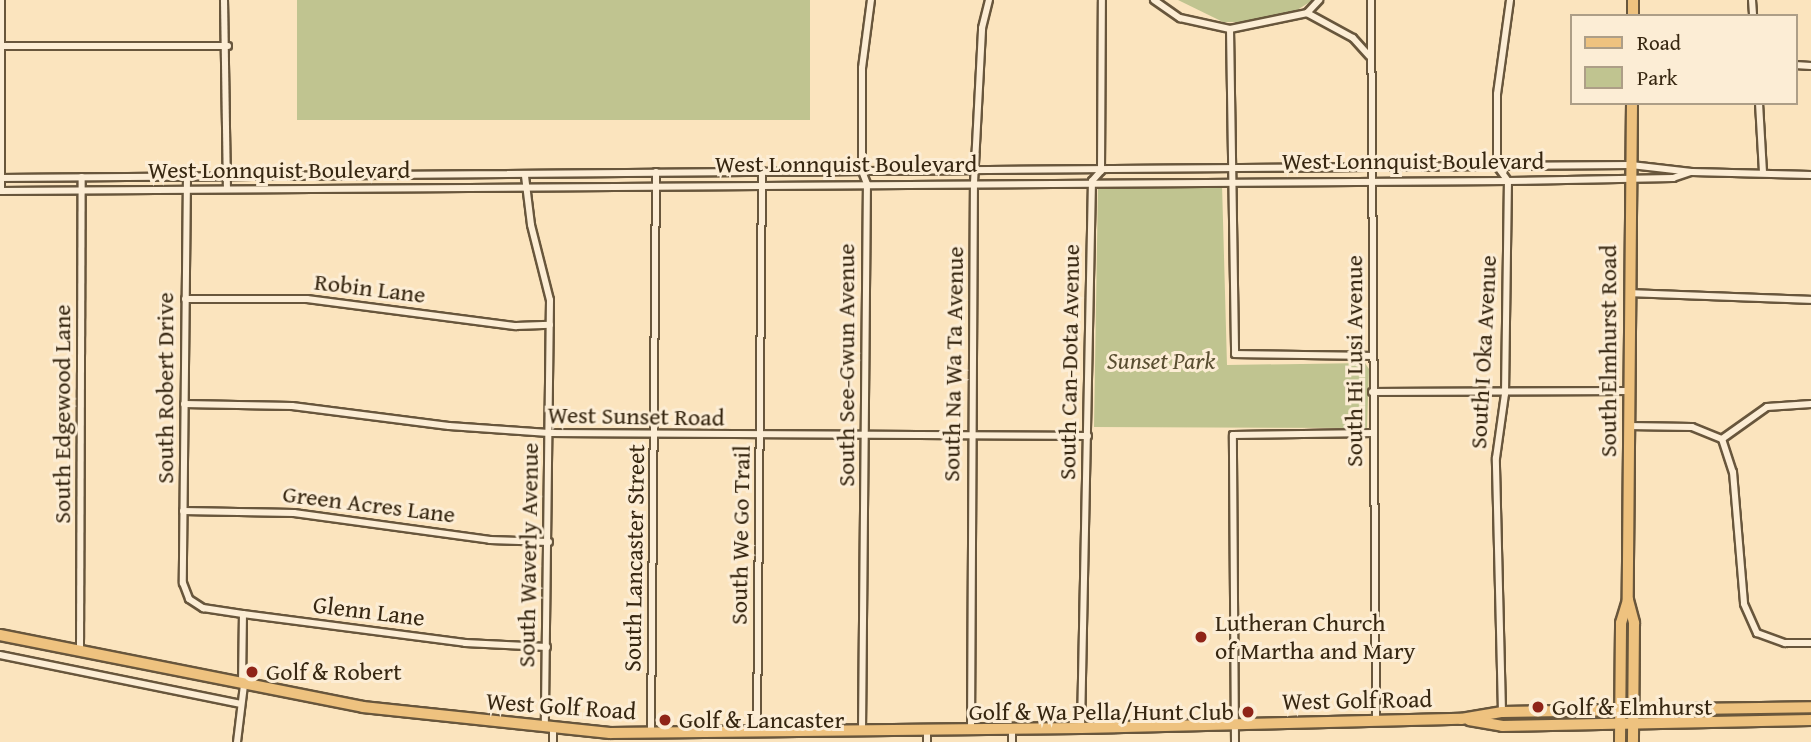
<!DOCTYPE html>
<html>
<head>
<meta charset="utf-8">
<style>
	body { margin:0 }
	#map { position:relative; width:1811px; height:742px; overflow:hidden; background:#fbe4be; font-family:"Gentium Book Plus",serif }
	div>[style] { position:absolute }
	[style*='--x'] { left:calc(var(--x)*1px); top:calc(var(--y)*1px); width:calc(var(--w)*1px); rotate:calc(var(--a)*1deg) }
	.green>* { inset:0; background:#c0c490; transform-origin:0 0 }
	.roads { filter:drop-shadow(2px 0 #68563c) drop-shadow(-2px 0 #68563c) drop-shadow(0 2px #68563c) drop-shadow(0 -2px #68563c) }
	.minor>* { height:6px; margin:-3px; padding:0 3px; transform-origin:3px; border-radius:3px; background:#fcedd5 }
	.primary>* { height:10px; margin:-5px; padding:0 5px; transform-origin:5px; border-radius:5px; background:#eec27f }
	.dots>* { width:19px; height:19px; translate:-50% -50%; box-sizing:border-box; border:4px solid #fcedd5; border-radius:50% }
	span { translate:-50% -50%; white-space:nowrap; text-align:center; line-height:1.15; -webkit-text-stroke:6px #fcedd5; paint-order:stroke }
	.street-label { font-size:24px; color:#372711 }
	.park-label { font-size:24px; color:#594e31; font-style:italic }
	.poi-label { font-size:24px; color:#372711 }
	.left { translate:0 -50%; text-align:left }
	.right { translate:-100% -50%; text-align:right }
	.legend { position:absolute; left:1570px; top:14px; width:228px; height:91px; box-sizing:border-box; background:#fcedd5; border:2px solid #ad9e87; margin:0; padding:9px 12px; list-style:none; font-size:21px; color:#372711 }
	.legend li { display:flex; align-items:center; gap:14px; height:35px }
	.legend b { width:35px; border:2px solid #ad9e87 }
</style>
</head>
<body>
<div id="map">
	<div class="green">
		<i style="left:297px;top:0;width:513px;height:120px"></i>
		<i style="clip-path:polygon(1178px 0,1313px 0,1294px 12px,1238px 22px,1223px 22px)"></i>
		<i style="clip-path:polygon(1222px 184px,1227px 365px,1365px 363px,1369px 369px,1367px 428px,1094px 427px,1098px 185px)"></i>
	</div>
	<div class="roads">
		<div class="minor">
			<i style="--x:224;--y:0;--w:189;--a:89.1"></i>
			<i style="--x:1154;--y:0;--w:32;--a:35"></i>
			<i style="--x:1180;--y:18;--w:51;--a:12.4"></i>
			<i style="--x:1230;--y:29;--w:79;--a:-11.7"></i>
			<i style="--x:1307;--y:13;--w:52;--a:28.5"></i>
			<i style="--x:1353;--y:38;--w:24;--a:48"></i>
			<i style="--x:1371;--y:0;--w:721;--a:89.6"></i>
			<i style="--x:1752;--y:0;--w:16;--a:86"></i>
			<i style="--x:1307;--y:13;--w:18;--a:-47"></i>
			<i style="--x:1230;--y:29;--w:325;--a:89.1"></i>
			<i style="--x:1235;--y:354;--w:137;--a:0.8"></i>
			<i style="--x:0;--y:46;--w:228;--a:0"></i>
			<i style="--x:1795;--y:65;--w:16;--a:4"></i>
			<i style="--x:1759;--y:103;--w:69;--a:86.7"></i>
			<i style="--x:187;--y:176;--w:407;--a:90.6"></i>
			<i style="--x:183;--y:583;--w:17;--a:69"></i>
			<i style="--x:189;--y:599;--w:17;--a:33"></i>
			<i style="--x:203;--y:608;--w:40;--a:8.5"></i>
			<i style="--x:243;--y:614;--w:224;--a:7.4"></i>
			<i style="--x:465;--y:643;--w:82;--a:2.8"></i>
			<i style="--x:525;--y:176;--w:49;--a:83"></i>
			<i style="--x:531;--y:225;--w:77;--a:75.8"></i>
			<i style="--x:550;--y:300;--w:427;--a:90.7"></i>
			<i style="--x:0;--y:178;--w:1631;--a:-0.46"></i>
			<i style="--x:1631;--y:165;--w:61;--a:6.5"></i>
			<i style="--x:1692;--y:172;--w:119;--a:1.4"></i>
			<i style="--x:0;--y:191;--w:1508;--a:-0.38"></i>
			<i style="--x:1508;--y:181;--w:165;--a:-1"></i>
			<i style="--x:1673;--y:178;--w:18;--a:-19"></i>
			<i style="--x:1;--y:191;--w:191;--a:-90"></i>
			<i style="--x:1630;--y:293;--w:181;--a:2.2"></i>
			<i style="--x:185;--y:299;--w:122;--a:0"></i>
			<i style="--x:307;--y:299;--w:211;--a:7.4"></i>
			<i style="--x:516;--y:326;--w:34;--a:-2"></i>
			<i style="--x:1372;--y:392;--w:257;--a:-0.2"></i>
			<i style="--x:184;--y:404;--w:108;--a:1.1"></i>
			<i style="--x:292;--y:406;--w:158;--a:7.3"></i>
			<i style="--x:449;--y:426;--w:100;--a:4"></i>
			<i style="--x:549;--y:433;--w:539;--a:0.32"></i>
			<i style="--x:1628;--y:426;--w:64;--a:0.9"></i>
			<i style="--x:1692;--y:427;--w:32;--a:22"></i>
			<i style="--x:1722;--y:439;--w:35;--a:72"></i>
			<i style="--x:1733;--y:472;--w:132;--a:85.2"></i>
			<i style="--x:1744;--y:604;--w:32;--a:66"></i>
			<i style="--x:1757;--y:633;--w:30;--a:20"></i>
			<i style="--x:1785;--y:643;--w:26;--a:0"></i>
			<i style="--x:1722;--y:439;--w:55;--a:-35.4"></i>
			<i style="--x:1767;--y:407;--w:44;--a:-3.9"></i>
			<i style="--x:183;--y:511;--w:111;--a:1"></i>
			<i style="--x:294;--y:513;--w:198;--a:7.8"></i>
			<i style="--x:490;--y:540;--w:59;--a:1.9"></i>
			<i style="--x:80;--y:651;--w:474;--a:-89.8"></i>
			<i style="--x:0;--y:655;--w:246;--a:11.5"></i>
			<i style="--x:242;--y:684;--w:70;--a:-89.2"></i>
			<i style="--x:1502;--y:712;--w:254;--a:-91.4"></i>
			<i style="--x:1496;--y:458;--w:65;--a:-82"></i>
			<i style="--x:1505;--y:394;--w:213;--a:-89.2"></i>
			<i style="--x:1508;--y:181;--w:19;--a:-126"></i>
			<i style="--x:1497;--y:166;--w:72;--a:-90"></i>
			<i style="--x:1497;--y:94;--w:95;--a:-82.1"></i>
			<i style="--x:1081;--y:728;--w:547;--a:-88.85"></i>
			<i style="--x:1092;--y:181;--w:13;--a:-48"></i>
			<i style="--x:1101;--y:171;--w:171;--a:-89.7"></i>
			<i style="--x:971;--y:729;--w:546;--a:-89.69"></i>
			<i style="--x:974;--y:183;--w:155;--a:-87"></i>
			<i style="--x:982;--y:28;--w:29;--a:-76"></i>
			<i style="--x:862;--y:731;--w:547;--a:-89.48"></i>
			<i style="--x:867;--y:184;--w:14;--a:-111"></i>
			<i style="--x:862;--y:171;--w:103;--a:-90"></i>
			<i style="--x:862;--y:68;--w:69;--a:-82.5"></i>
			<i style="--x:757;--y:732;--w:561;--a:-89.49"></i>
			<i style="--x:651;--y:733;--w:561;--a:-89.49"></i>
			<i style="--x:237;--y:742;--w:57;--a:-83"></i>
			<i style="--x:553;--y:742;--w:13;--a:-90"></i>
			<i style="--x:927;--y:742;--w:12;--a:-90"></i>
			<i style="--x:1012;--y:742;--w:13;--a:-90"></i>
			<i style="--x:1235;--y:742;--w:307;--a:-90.4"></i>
			<i style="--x:1233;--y:435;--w:140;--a:-0.8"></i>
		</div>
		<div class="primary">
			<i style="--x:1633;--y:16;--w:16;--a:-90"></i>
			<i style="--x:1632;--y:103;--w:497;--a:90.5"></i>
			<i style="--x:1628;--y:600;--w:24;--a:75"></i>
			<i style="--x:1634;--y:623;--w:119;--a:90.5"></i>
			<i style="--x:0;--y:635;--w:370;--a:11.2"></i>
			<i style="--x:363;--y:707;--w:248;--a:6"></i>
			<i style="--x:610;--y:733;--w:471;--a:-0.6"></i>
			<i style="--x:1081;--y:728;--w:380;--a:-1.4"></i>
			<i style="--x:1461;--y:719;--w:42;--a:-9.7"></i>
			<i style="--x:1502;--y:712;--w:309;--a:-0.9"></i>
			<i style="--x:1469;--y:720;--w:34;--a:10"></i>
			<i style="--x:1502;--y:726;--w:309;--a:-1.1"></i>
			<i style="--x:1620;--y:742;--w:119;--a:-89.5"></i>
			<i style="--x:1621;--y:623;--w:24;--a:-73"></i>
		</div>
	</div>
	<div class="dots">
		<i style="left:1201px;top:637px;background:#8f2418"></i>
		<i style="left:252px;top:672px;background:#8f2418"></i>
		<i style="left:1538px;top:707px;background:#8f2418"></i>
		<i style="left:1248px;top:712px;background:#8f2418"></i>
		<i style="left:665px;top:720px;background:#8f2418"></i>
	</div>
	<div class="street-label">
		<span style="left:1413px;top:161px">West Lonnquist Boulevard</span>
		<span style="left:846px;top:164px">West Lonnquist Boulevard</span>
		<span style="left:279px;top:170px">West Lonnquist Boulevard</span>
		<span style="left:370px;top:288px;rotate:7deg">Robin Lane</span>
		<span style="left:1608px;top:351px;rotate:-90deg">South Elmhurst Road</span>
		<span style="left:1483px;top:352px;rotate:-87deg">South I Oka Avenue</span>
		<span style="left:1354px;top:361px;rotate:-90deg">South Hi Lusi Avenue</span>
		<span style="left:1069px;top:362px;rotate:-89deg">South Can-Dota Avenue</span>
		<span style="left:953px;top:364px;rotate:-89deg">South Na Wa Ta Avenue</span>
		<span style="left:846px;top:365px;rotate:-90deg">South See-Gwun Avenue</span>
		<span style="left:165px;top:388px;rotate:-90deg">South Robert Drive</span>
		<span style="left:62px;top:414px;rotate:-90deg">South Edgewood Lane</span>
		<span style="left:636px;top:416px;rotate:1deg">West Sunset Road</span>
		<span style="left:369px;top:504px;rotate:7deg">Green Acres Lane</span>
		<span style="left:740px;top:535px;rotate:-89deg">South We Go Trail</span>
		<span style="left:528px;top:555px;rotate:-89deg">South Waverly Avenue</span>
		<span style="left:634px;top:558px;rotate:-89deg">South Lancaster Street</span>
		<span style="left:369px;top:611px;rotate:7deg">Glenn Lane</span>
		<span style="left:1357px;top:700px;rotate:-1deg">West Golf Road</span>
		<span style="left:561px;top:706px;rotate:4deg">West Golf Road</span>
	</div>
	<div class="park-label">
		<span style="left:1161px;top:361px">Sunset Park</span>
	</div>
	<div class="poi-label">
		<span class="left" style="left:1215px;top:637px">Lutheran Church<br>of Martha and Mary</span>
		<span class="left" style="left:266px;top:672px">Golf &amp; Robert</span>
		<span class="left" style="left:1552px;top:707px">Golf &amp; Elmhurst</span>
		<span class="right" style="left:1234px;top:712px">Golf &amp; Wa Pella/Hunt Club</span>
		<span class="left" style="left:679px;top:720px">Golf &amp; Lancaster</span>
	</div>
	<ul class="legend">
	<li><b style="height:9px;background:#eec27f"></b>Road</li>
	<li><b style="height:19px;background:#c0c490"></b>Park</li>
	</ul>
</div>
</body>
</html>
